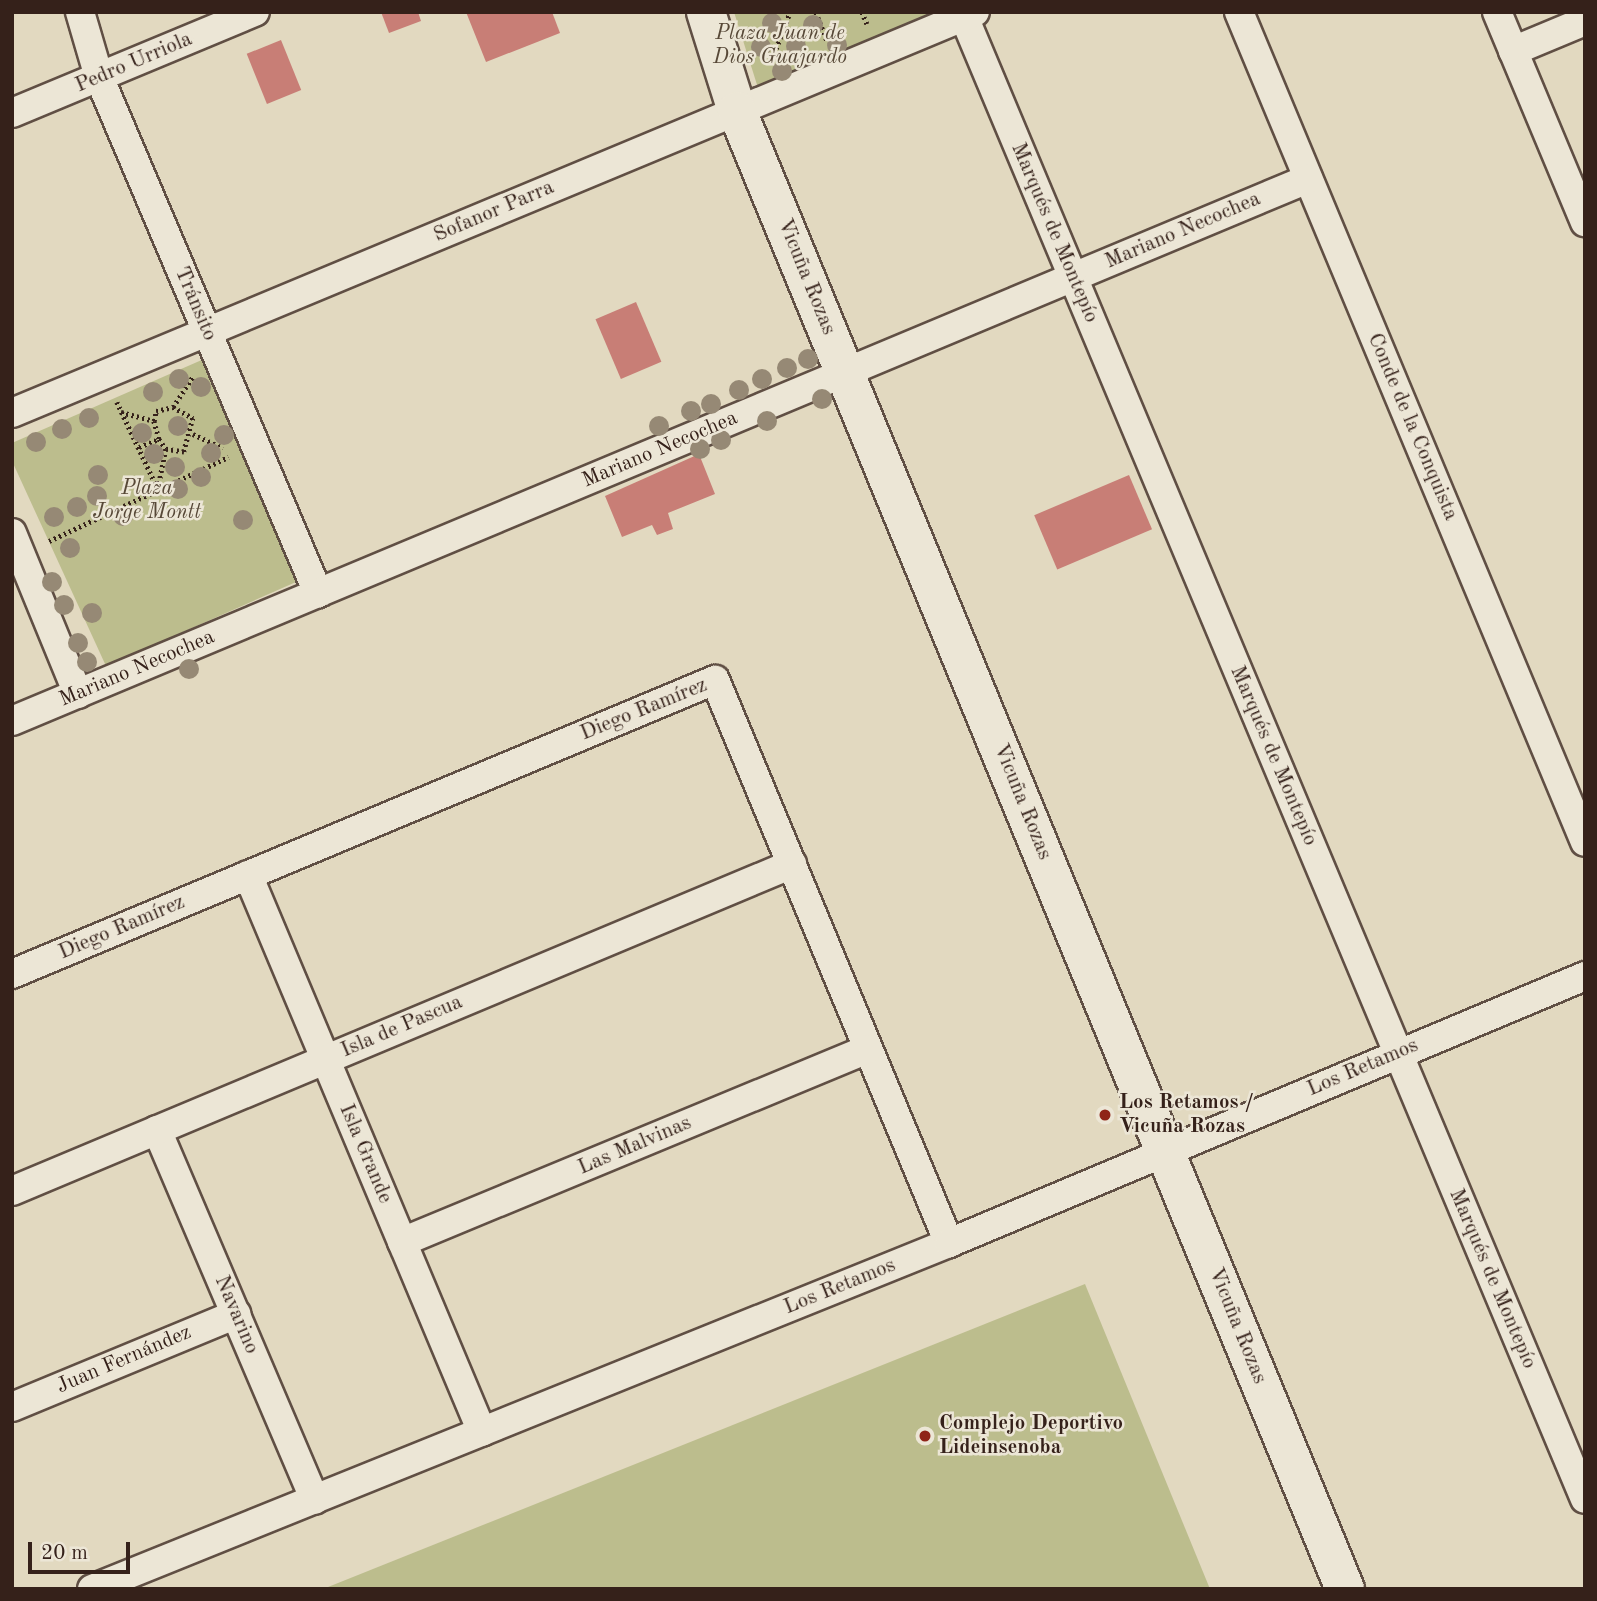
<!DOCTYPE html>
<html>
<head>
<meta charset="utf-8">
<style>
	body { margin:0 }
	#map { position:relative; width:1597px; height:1601px; overflow:hidden; background:#e2d9c0; font-family:"Old Standard TT",serif }
	div>[style] { position:absolute }
	[style*='--x'] { left:calc(var(--x)*1px); top:calc(var(--y)*1px); width:calc(var(--w)*1px); rotate:calc(var(--a)*1deg) }
	.green>* { inset:0; background:#bcbd8d }
	.building>* { inset:0; background:#c87e76; transform-origin:0 0 }
	.path>* { height:4.5px; margin-top:-2.25px; transform-origin:0; background:repeating-linear-gradient(90deg,#35211a 0 2px,transparent 0 5.5px) }
	.roads { filter:drop-shadow(2px 0 #604f44) drop-shadow(-2px 0 #604f44) drop-shadow(0 2px #604f44) drop-shadow(0 -2px #604f44) }
	.street>* { height:28px; margin:-14px; padding:0 14px; transform-origin:14px; border-radius:14px; background:#ece6d6 }
	.secondary>* { height:38px; margin:-19px; padding:0 19px; transform-origin:19px; border-radius:19px; background:#ece6d6 }
	.trees>* { width:20px; height:20px; margin:-10px; border-radius:50%; background:#968975 }
	.dots>* { width:19px; height:19px; translate:-50% -50%; box-sizing:border-box; border:4px solid #ece6d6; border-radius:50% }
	span { translate:-50% -50%; white-space:nowrap; text-align:center; line-height:1.15; -webkit-text-stroke:5px #ece6d6; paint-order:stroke }
	.park-label { font-size:21px; color:#574837; font-style:italic }
	.street-label { font-size:21px; color:#35211a }
	.poi-label { font-size:21px; color:#35211a; font-weight:700 }
	.left { translate:0 -50%; text-align:left }
	.frame { position:absolute; inset:0; border:14px solid #35211a; pointer-events:none }
	.scale { position:absolute; left:28px; top:1542px; width:102px; height:32px; box-sizing:border-box; border:4px solid #35211a; border-top:0; padding-left:9px; font-size:21px; line-height:24px; white-space:nowrap; color:#35211a; -webkit-text-stroke:5px #ece6d6; paint-order:stroke }
</style>
</head>
<body>
<div id="map">
	<div class="green">
		<i style="clip-path:polygon(734px 12px,949px 12px,759px 91px)"></i>
		<i style="clip-path:polygon(204px 359px,296px 582px,106px 666px,12px 461px,12px 443px)"></i>
		<i style="clip-path:polygon(1085px 1284px,1210px 1589px,323px 1589px)"></i>
	</div>
	<div class="building">
		<i style="clip-path:polygon(381px 12px,418px 12px,421px 21px,389px 33px)"></i>
		<i style="clip-path:polygon(466px 12px,552px 12px,560px 33px,486px 62px)"></i>
		<i style="left:281px;top:40px;width:54px;height:37px;rotate:68deg"></i>
		<i style="left:636px;top:302px;width:65px;height:44px;rotate:67deg"></i>
		<i style="clip-path:polygon(699px 454px,715px 494px,668px 513px,673px 529px,657px 535px,652px 525px,622px 537px,605px 496px)"></i>
		<i style="left:1129px;top:475px;width:59px;height:103px;rotate:67deg"></i>
	</div>
	<div class="path">
		<i style="--x:816;--y:12;--w:33;--a:69"></i>
		<i style="--x:862;--y:12;--w:13;--a:67"></i>
		<i style="--x:770;--y:64;--w:56;--a:-69"></i>
		<i style="--x:117;--y:402;--w:96;--a:64.8"></i>
		<i style="--x:173;--y:407;--w:38;--a:-57"></i>
		<i style="--x:121;--y:412;--w:34;--a:15"></i>
		<i style="--x:154;--y:421;--w:10;--a:-79"></i>
		<i style="--x:156;--y:411;--w:17;--a:-13"></i>
		<i style="--x:173;--y:407;--w:23;--a:29"></i>
		<i style="--x:193;--y:418;--w:35;--a:105"></i>
		<i style="--x:184;--y:452;--w:18;--a:-171"></i>
		<i style="--x:166;--y:449;--w:41;--a:101.3"></i>
		<i style="--x:154;--y:421;--w:19;--a:74"></i>
		<i style="--x:193;--y:434;--w:33;--a:25"></i>
		<i style="--x:139;--y:447;--w:22;--a:-22"></i>
		<i style="--x:159;--y:439;--w:12;--a:55"></i>
		<i style="--x:49;--y:541;--w:198;--a:-25.1"></i>
	</div>
	<div class="roads">
		<div class="street">
			<i style="--x:80;--y:12;--w:68;--a:73.7"></i>
			<i style="--x:99;--y:77;--w:561;--a:67"></i>
			<i style="--x:962;--y:12;--w:1612;--a:67.27"></i>
			<i style="--x:1239;--y:12;--w:899;--a:67.37"></i>
			<i style="--x:1497;--y:12;--w:228;--a:67.3"></i>
			<i style="--x:1513;--y:51;--w:78;--a:-22.6"></i>
			<i style="--x:12;--y:113;--w:263;--a:-22.6"></i>
			<i style="--x:12;--y:413;--w:1043;--a:-22.61"></i>
			<i style="--x:12;--y:533;--w:174;--a:67.7"></i>
			<i style="--x:12;--y:721;--w:1405;--a:-22.7"></i>
			<i style="--x:248;--y:875;--w:604;--a:67.21"></i>
			<i style="--x:12;--y:974;--w:762;--a:-22.7"></i>
			<i style="--x:715;--y:680;--w:610;--a:67.43"></i>
			<i style="--x:157;--y:1130;--w:402;--a:66.9"></i>
			<i style="--x:12;--y:1191;--w:846;--a:-22.74"></i>
			<i style="--x:402;--y:1242;--w:504;--a:-22.5"></i>
			<i style="--x:12;--y:1407;--w:243;--a:-22.5"></i>
			<i style="--x:92;--y:1589;--w:924;--a:-21.99"></i>
			<i style="--x:949;--y:1243;--w:690;--a:-22.77"></i>
		</div>
		<div class="secondary">
			<i style="--x:706;--y:12;--w:104;--a:72.6"></i>
			<i style="--x:737;--y:111;--w:1598;--a:67.64"></i>
		</div>
	</div>
	<div class="trees">
		<i style="left:772px;top:23px"></i>
		<i style="left:813px;top:25px"></i>
		<i style="left:837px;top:45px"></i>
		<i style="left:796px;top:46px"></i>
		<i style="left:761px;top:47px"></i>
		<i style="left:782px;top:71px"></i>
		<i style="left:808px;top:359px"></i>
		<i style="left:787px;top:368px"></i>
		<i style="left:179px;top:379px"></i>
		<i style="left:762px;top:379px"></i>
		<i style="left:201px;top:387px"></i>
		<i style="left:739px;top:390px"></i>
		<i style="left:153px;top:392px"></i>
		<i style="left:822px;top:399px"></i>
		<i style="left:711px;top:404px"></i>
		<i style="left:691px;top:411px"></i>
		<i style="left:89px;top:418px"></i>
		<i style="left:767px;top:421px"></i>
		<i style="left:178px;top:426px"></i>
		<i style="left:659px;top:426px"></i>
		<i style="left:62px;top:429px"></i>
		<i style="left:142px;top:433px"></i>
		<i style="left:224px;top:435px"></i>
		<i style="left:721px;top:440px"></i>
		<i style="left:36px;top:442px"></i>
		<i style="left:700px;top:449px"></i>
		<i style="left:211px;top:453px"></i>
		<i style="left:154px;top:454px"></i>
		<i style="left:175px;top:467px"></i>
		<i style="left:98px;top:475px"></i>
		<i style="left:201px;top:477px"></i>
		<i style="left:178px;top:489px"></i>
		<i style="left:97px;top:496px"></i>
		<i style="left:77px;top:507px"></i>
		<i style="left:123px;top:516px"></i>
		<i style="left:54px;top:517px"></i>
		<i style="left:243px;top:520px"></i>
		<i style="left:70px;top:548px"></i>
		<i style="left:52px;top:582px"></i>
		<i style="left:64px;top:605px"></i>
		<i style="left:92px;top:613px"></i>
		<i style="left:78px;top:643px"></i>
		<i style="left:87px;top:662px"></i>
		<i style="left:189px;top:669px"></i>
	</div>
	<div class="dots">
		<i style="left:1105px;top:1115px;background:#8f2418"></i>
		<i style="left:925px;top:1436px;background:#8f2418"></i>
	</div>
	<div class="park-label">
		<span style="left:780px;top:46px">Plaza Juan de<br>Dios Guajardo</span>
		<span style="left:147px;top:501px">Plaza<br>Jorge Montt</span>
	</div>
	<div class="street-label">
		<span style="left:134px;top:63px;rotate:-23deg">Pedro Urriola</span>
		<span style="left:494px;top:212px;rotate:-23deg">Sofanor Parra</span>
		<span style="left:1183px;top:231px;rotate:-23deg">Mariano Necochea</span>
		<span style="left:1054px;top:233px;rotate:67deg">Marqués de Montepío</span>
		<span style="left:806px;top:277px;rotate:68deg">Vicuña Rozas</span>
		<span style="left:195px;top:304px;rotate:67deg">Tránsito</span>
		<span style="left:1412px;top:427px;rotate:67deg">Conde de la Conquista</span>
		<span style="left:660px;top:450px;rotate:-23deg">Mariano Necochea</span>
		<span style="left:137px;top:669px;rotate:-23deg">Mariano Necochea</span>
		<span style="left:644px;top:710px;rotate:-22deg">Diego Ramírez</span>
		<span style="left:1273px;top:756px;rotate:67deg">Marqués de Montepío</span>
		<span style="left:1022px;top:802px;rotate:68deg">Vicuña Rozas</span>
		<span style="left:122px;top:928px;rotate:-23deg">Diego Ramírez</span>
		<span style="left:402px;top:1027px;rotate:-23deg">Isla de Pascua</span>
		<span style="left:1363px;top:1068px;rotate:-23deg">Los Retamos</span>
		<span style="left:635px;top:1146px;rotate:-23deg">Las Malvinas</span>
		<span style="left:365px;top:1154px;rotate:67deg">Isla Grande</span>
		<span style="left:1492px;top:1279px;rotate:67deg">Marqués de Montepío</span>
		<span style="left:840px;top:1287px;rotate:-22deg">Los Retamos</span>
		<span style="left:236px;top:1315px;rotate:67deg">Navarino</span>
		<span style="left:1237px;top:1326px;rotate:68deg">Vicuña Rozas</span>
		<span style="left:124px;top:1360px;rotate:-23deg">Juan Fernández</span>
	</div>
	<div class="poi-label">
		<span class="left" style="left:1119px;top:1115px">Los Retamos /<br>Vicuña Rozas</span>
		<span class="left" style="left:939px;top:1436px">Complejo Deportivo<br>Lideinsenoba</span>
	</div>
	<div class="frame"></div>
	<div class="scale">20 m</div>
</div>
</body>
</html>
